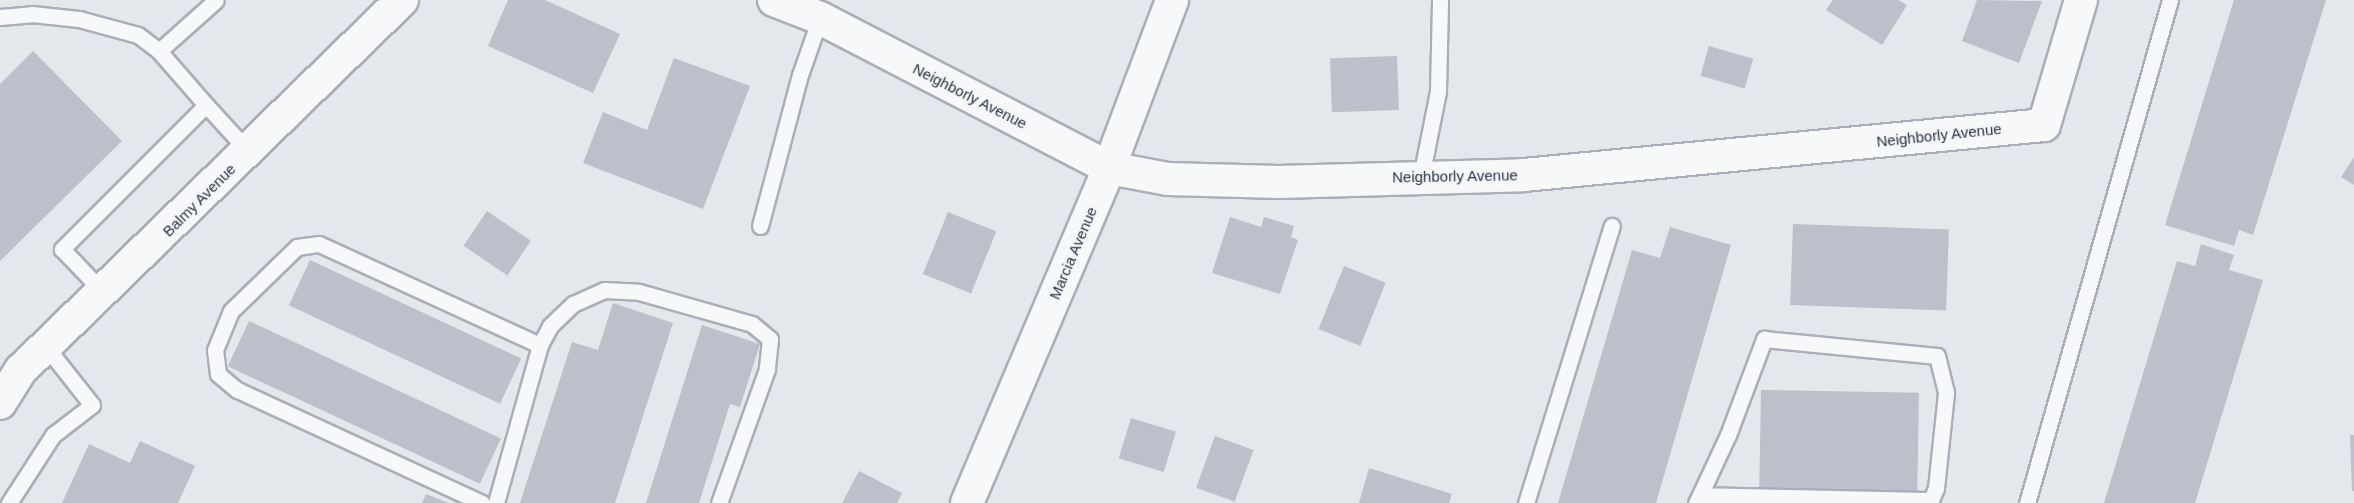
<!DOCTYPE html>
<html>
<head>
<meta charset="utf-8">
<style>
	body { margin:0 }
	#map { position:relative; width:2354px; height:503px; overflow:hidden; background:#e4e7ec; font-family:Arial,sans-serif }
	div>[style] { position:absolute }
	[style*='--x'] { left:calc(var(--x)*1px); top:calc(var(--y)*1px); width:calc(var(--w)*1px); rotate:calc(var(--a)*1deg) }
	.building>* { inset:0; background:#bbc0ca; transform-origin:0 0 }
	.roads { filter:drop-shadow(2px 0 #a9aeb7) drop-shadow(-2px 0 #a9aeb7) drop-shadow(0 2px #a9aeb7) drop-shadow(0 -2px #a9aeb7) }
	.service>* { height:15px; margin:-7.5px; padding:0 7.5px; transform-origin:7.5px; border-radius:7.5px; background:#f7f8fa }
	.minor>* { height:32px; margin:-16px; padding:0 16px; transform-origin:16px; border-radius:16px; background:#f7f8fa }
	span { translate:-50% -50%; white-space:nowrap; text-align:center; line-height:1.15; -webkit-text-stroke:4.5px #f4f6f9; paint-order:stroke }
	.street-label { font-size:15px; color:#2b3445 }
</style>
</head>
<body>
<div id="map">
	<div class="building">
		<i style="clip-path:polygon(508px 0,545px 0,620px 34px,593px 93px,488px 46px)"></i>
		<i style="clip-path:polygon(1833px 0,1898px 0,1907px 5px,1882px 45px,1826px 10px)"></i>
		<i style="clip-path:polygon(1977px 0,2042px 1px,2019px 63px,1962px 41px)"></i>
		<i style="clip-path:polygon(2234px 0,2326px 0,2253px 235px,2239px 230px,2234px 246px,2165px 225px)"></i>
		<i style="left:1709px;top:46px;width:46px;height:31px;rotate:16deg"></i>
		<i style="clip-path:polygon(33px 51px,122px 141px,0 261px,0 84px)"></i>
		<i style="left:1397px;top:56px;width:54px;height:67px;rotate:88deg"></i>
		<i style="clip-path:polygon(674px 58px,750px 86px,703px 209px,583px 163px,603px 112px,647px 130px)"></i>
		<i style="clip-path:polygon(2354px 157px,2354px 185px,2341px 177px)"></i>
		<i style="left:487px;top:211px;width:53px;height:42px;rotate:34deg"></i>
		<i style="left:948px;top:212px;width:52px;height:67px;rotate:22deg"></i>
		<i style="clip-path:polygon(1230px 217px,1261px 227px,1264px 217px,1294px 226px,1291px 237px,1298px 240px,1280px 294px,1212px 273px)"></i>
		<i style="left:1793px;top:224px;width:156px;height:81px;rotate:2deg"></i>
		<i style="clip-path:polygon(1670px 227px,1731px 245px,1656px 503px,1558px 503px,1632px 250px,1660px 258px)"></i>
		<i style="clip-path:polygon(2201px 244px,2234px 255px,2229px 270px,2263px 280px,2195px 503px,2104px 503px,2177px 261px,2195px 266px)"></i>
		<i style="left:310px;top:260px;width:233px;height:50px;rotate:25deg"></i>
		<i style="left:1344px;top:266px;width:45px;height:68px;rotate:22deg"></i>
		<i style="clip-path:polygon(613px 303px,673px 323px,615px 503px,520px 503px,572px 342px,598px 350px)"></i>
		<i style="left:249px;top:321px;width:278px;height:50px;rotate:25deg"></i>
		<i style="clip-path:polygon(702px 325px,760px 344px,740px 407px,730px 404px,699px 503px,646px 503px)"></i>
		<i style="left:1761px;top:390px;width:158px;height:102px;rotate:1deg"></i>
		<i style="left:1131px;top:418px;width:47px;height:42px;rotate:17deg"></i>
		<i style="clip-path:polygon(2350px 435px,2354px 435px,2354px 491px,2352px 491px)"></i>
		<i style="left:1215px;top:436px;width:41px;height:55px;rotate:20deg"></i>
		<i style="clip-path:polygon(140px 441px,195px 466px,178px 503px,62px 503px,89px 444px,130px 463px)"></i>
		<i style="clip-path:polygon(1369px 468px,1452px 494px,1449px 503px,1359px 503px)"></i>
		<i style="clip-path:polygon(859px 471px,902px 493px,897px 503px,842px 503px)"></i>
		<i style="clip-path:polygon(426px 494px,448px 503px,422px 503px)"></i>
	</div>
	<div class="roads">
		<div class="service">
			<i style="--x:0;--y:17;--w:32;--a:-5"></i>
			<i style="--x:32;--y:14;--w:47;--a:6.1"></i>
			<i style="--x:79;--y:19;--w:61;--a:15.2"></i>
			<i style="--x:138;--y:35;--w:26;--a:37"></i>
			<i style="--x:159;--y:51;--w:72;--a:49"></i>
			<i style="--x:206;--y:105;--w:204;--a:135"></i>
			<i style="--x:62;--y:249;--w:61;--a:46.3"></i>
			<i style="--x:159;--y:51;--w:76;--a:-41.8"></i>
			<i style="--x:206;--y:105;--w:62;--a:47.6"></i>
			<i style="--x:1421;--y:177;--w:88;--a:-78.8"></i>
			<i style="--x:1438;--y:91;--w:91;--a:-88.7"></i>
			<i style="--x:760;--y:226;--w:156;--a:-75.2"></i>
			<i style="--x:800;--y:75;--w:60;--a:-70.7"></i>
			<i style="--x:540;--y:345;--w:21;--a:-62"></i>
			<i style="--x:550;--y:326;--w:32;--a:-44"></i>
			<i style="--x:573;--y:304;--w:34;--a:-24"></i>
			<i style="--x:604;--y:290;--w:35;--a:3"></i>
			<i style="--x:639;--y:292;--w:117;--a:15.8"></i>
			<i style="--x:752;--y:324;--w:23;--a:40"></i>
			<i style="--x:770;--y:339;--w:30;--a:96"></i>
			<i style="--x:767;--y:369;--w:142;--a:109.7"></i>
			<i style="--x:9;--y:503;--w:81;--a:-57.1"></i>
			<i style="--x:53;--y:435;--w:49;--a:-37.6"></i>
			<i style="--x:92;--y:405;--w:73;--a:-128.3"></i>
			<i style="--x:482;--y:503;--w:270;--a:-155.2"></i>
			<i style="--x:237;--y:390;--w:25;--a:-140"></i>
			<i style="--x:218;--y:374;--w:24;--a:-97"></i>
			<i style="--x:215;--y:350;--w:42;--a:-67.7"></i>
			<i style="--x:231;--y:311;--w:92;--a:-44.1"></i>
			<i style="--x:297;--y:247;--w:22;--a:-8"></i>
			<i style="--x:319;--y:244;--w:243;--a:24.6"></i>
			<i style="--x:540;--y:345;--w:164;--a:105.6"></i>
			<i style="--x:1526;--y:503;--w:290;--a:-72.8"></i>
			<i style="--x:1696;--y:503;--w:9;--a:-63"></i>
			<i style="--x:1700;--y:495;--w:66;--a:-65"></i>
			<i style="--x:1728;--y:435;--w:103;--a:-69.4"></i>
			<i style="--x:1764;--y:339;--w:174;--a:5.6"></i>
			<i style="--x:1937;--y:356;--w:38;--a:76"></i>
			<i style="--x:1946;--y:393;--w:96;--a:96"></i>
			<i style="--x:1936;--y:488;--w:13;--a:113"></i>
			<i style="--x:1931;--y:500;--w:231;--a:-178.8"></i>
			<i style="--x:2027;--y:503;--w:523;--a:-74.13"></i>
		</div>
		<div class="minor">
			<i style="--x:774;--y:0;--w:49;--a:21.4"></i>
			<i style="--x:820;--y:18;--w:326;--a:27.4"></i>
			<i style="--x:1109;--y:168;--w:60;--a:10.6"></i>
			<i style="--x:1168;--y:179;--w:111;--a:1.5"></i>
			<i style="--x:1279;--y:182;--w:245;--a:-1.6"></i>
			<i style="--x:1524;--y:175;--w:522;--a:-5.49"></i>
			<i style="--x:2044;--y:125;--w:130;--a:-73.5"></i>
			<i style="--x:0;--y:403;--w:39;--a:-58"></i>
			<i style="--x:21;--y:370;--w:531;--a:-44.16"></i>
			<i style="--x:967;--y:503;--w:364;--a:-67"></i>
			<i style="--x:1109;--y:168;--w:179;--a:-69.4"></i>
		</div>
	</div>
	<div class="street-label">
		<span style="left:970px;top:96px;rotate:27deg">Neighborly Avenue</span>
		<span style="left:1939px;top:135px;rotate:-6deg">Neighborly Avenue</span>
		<span style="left:1455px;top:176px;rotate:-1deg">Neighborly Avenue</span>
		<span style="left:199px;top:200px;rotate:-45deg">Balmy Avenue</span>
		<span style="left:1073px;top:253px;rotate:-67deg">Marcia Avenue</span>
	</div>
</div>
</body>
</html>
